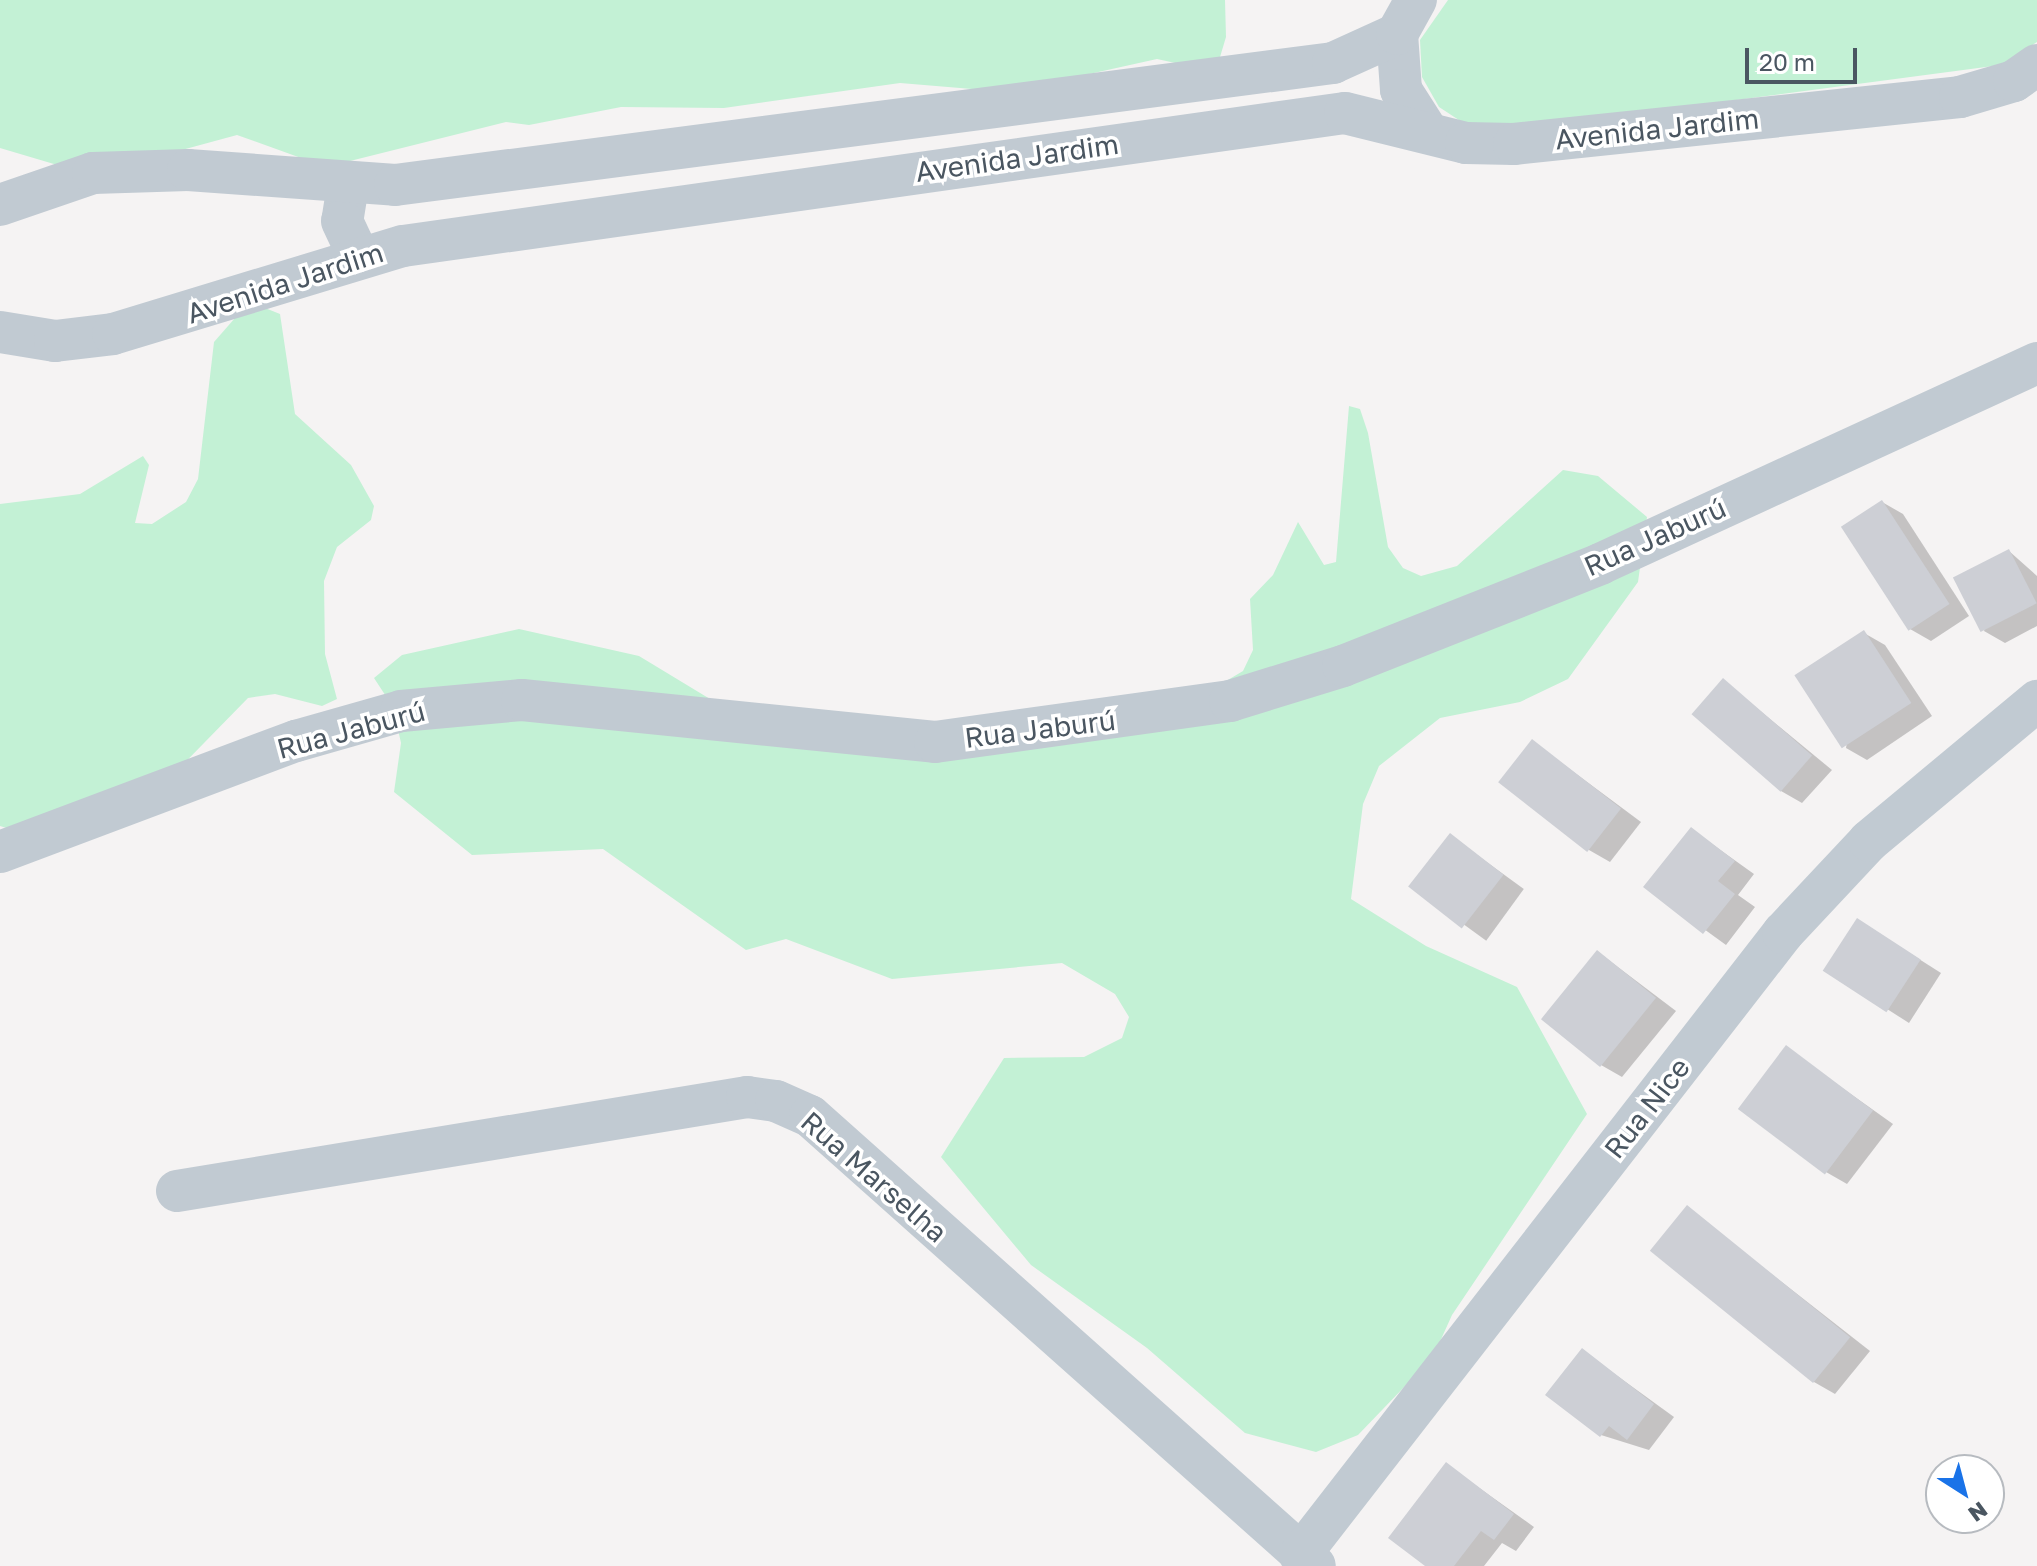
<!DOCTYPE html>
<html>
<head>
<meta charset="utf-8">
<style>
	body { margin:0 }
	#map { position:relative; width:2037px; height:1566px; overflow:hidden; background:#f5f3f3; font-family:"Golos Text",sans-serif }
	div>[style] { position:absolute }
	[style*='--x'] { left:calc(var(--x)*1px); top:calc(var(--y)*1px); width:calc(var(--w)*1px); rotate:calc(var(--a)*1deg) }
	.green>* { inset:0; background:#c3f1d5 }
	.shadow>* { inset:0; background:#0003; transform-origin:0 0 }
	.building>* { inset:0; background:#cdcfd5; transform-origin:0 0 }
	.minor>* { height:42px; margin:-21px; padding:0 21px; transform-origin:21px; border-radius:21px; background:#c1cad2 }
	span { translate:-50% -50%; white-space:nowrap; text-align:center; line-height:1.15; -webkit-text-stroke:7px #fff; paint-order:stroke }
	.street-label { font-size:28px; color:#4a5661 }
	.north { position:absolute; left:1925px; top:1454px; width:80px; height:80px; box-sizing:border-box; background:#fff; border:2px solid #b7bbc0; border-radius:50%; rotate:144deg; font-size:22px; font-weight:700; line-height:32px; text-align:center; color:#4a5661 }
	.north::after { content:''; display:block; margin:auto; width:28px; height:36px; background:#1a73e8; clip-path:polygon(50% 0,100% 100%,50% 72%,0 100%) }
	.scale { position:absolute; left:1745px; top:48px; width:112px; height:36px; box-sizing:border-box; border:4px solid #4a5661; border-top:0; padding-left:10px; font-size:24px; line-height:28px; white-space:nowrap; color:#4a5661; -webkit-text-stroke:6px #fff; paint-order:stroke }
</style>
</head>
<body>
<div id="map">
	<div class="green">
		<i style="clip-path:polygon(0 0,1225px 0,1226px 37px,1220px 57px,1189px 66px,1157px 59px,1008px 92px,900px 83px,724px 108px,621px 107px,529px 125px,506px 122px,326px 167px,237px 135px,167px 154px,64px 167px,0 148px)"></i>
		<i style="clip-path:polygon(1448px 0,2037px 0,2037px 42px,2001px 65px,1502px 131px,1468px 126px,1439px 107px,1422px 77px,1420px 40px)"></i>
		<i style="clip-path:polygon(265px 308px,280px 314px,295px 414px,351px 465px,374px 506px,371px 520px,337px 547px,324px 581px,325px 654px,337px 699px,322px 706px,275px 694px,248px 698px,161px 787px,46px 840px,0 826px,0 504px,80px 494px,143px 456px,149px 465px,135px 523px,152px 524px,186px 502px,198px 479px,214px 342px,235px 318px)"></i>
		<i style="clip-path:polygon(1349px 406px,1360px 409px,1368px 433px,1388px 547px,1403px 568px,1421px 576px,1457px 566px,1563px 470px,1598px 476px,1647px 517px,1638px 582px,1568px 679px,1520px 702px,1440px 718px,1379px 766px,1363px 804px,1351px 899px,1426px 946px,1517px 987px,1587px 1114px,1452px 1315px,1433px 1357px,1358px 1435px,1316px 1452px,1245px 1433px,1147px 1348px,1031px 1265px,941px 1157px,1004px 1058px,1084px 1057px,1122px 1038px,1129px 1017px,1115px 994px,1062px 963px,892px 979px,786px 939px,746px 950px,603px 849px,472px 855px,394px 792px,401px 743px,393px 707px,374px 678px,402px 655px,519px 629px,639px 656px,710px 699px,808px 737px,1162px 719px,1243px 671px,1253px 650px,1250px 599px,1273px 575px,1298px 522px,1324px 565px,1336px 562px)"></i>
	</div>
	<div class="shadow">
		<i style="clip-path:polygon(1882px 502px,1903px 514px,1969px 616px,1931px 641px,1910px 629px)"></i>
		<i style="clip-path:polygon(2009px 551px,2037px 576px,2037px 626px,2005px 643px,1984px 631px)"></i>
		<i style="clip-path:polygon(1864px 633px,1885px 645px,1932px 716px,1867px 760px,1846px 748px)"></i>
		<i style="clip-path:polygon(1724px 681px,1832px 770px,1802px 803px,1781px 791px)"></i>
		<i style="clip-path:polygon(1532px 741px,1641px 822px,1610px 862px,1589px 850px)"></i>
		<i style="clip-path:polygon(1691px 829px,1754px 874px,1738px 895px,1755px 907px,1726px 945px,1646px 887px)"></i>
		<i style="left:1451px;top:836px;width:90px;height:64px;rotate:36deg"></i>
		<i style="clip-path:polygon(1878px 933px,1941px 973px,1909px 1023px,1826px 970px)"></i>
		<i style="clip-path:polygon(1598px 952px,1676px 1011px,1622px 1077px,1601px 1065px)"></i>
		<i style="clip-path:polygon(1786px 1048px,1893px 1124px,1847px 1184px,1826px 1172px)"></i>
		<i style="clip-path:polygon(1687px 1208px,1870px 1351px,1835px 1394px,1814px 1382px)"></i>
		<i style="clip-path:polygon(1583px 1351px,1674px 1417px,1649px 1450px,1601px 1435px)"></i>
		<i style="clip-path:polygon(1447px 1465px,1534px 1527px,1516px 1551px,1502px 1543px,1484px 1566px,1428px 1566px)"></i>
	</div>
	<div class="building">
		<i style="left:1882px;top:500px;width:124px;height:49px;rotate:57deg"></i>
		<i style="left:2009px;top:549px;width:61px;height:63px;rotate:63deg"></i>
		<i style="left:1864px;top:630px;width:87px;height:83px;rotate:57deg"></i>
		<i style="left:1723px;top:678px;width:118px;height:48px;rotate:41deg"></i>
		<i style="left:1532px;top:739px;width:113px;height:55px;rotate:38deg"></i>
		<i style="clip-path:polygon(1691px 827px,1735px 861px,1718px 881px,1735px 894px,1703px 934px,1643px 887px)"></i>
		<i style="left:1450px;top:833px;width:68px;height:68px;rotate:38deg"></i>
		<i style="left:1857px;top:918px;width:76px;height:63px;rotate:33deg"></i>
		<i style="left:1597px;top:950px;width:76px;height:89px;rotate:39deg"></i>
		<i style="left:1786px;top:1045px;width:109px;height:80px;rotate:37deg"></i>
		<i style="left:1687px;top:1205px;width:210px;height:59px;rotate:39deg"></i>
		<i style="clip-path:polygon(1582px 1348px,1654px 1404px,1627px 1440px,1609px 1426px,1600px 1437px,1545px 1395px)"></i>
		<i style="clip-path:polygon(1446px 1462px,1514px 1514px,1494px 1540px,1481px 1531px,1454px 1566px,1425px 1566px,1388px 1538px)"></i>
	</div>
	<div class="minor">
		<i style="--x:1397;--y:34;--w:56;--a:85.9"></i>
		<i style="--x:1401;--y:90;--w:49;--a:57.6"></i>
		<i style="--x:348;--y:185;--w:36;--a:99"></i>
		<i style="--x:342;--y:221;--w:38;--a:65"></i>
		<i style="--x:0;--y:205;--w:98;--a:-19"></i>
		<i style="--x:93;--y:173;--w:95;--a:-1.8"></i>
		<i style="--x:188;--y:170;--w:208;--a:4.1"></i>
		<i style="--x:395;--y:185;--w:946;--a:-7.41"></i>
		<i style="--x:1333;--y:63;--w:70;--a:-24.4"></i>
		<i style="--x:1397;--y:34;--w:39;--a:-61"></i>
		<i style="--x:0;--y:332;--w:56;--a:9.3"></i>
		<i style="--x:55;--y:341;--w:58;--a:-6.9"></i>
		<i style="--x:113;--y:334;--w:303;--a:-16.9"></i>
		<i style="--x:403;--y:246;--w:951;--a:-8.04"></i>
		<i style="--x:1345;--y:113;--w:125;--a:13.9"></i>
		<i style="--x:1466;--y:143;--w:48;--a:1.2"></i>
		<i style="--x:1514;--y:144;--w:448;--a:-6"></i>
		<i style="--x:1960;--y:97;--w:56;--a:-16.5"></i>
		<i style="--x:2014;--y:81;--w:28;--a:-35"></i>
		<i style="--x:0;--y:852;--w:316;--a:-20.6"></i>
		<i style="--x:296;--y:741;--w:109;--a:-15.9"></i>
		<i style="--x:401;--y:711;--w:121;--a:-5.2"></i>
		<i style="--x:522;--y:700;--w:415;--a:5.8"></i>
		<i style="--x:935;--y:742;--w:298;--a:-7.9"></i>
		<i style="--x:1230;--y:701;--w:118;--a:-17.2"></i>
		<i style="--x:1343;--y:666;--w:277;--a:-21.6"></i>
		<i style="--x:1600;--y:564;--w:481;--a:-24.7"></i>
		<i style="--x:177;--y:1191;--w:578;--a:-9.36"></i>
		<i style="--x:747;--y:1097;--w:29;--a:8"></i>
		<i style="--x:776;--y:1101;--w:37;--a:24"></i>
		<i style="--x:810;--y:1116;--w:676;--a:41.7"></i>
		<i style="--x:1300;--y:1555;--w:788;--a:-52.17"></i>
		<i style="--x:1783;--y:933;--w:126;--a:-46.9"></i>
		<i style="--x:1869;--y:841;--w:219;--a:-39.8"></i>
	</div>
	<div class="street-label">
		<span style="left:1657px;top:129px;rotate:-6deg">Avenida Jardim</span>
		<span style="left:1017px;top:158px;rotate:-8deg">Avenida Jardim</span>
		<span style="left:285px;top:283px;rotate:-18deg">Avenida Jardim</span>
		<span style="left:1655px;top:537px;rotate:-24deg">Rua Jaburú</span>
		<span style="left:1040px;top:729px;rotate:-7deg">Rua Jaburú</span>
		<span style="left:351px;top:730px;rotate:-15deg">Rua Jaburú</span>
		<span style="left:1647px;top:1108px;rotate:-52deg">Rua Nice</span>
		<span style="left:874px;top:1177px;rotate:41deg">Rua Marselha</span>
	</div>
	<div class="north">N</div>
	<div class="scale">20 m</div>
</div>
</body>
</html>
